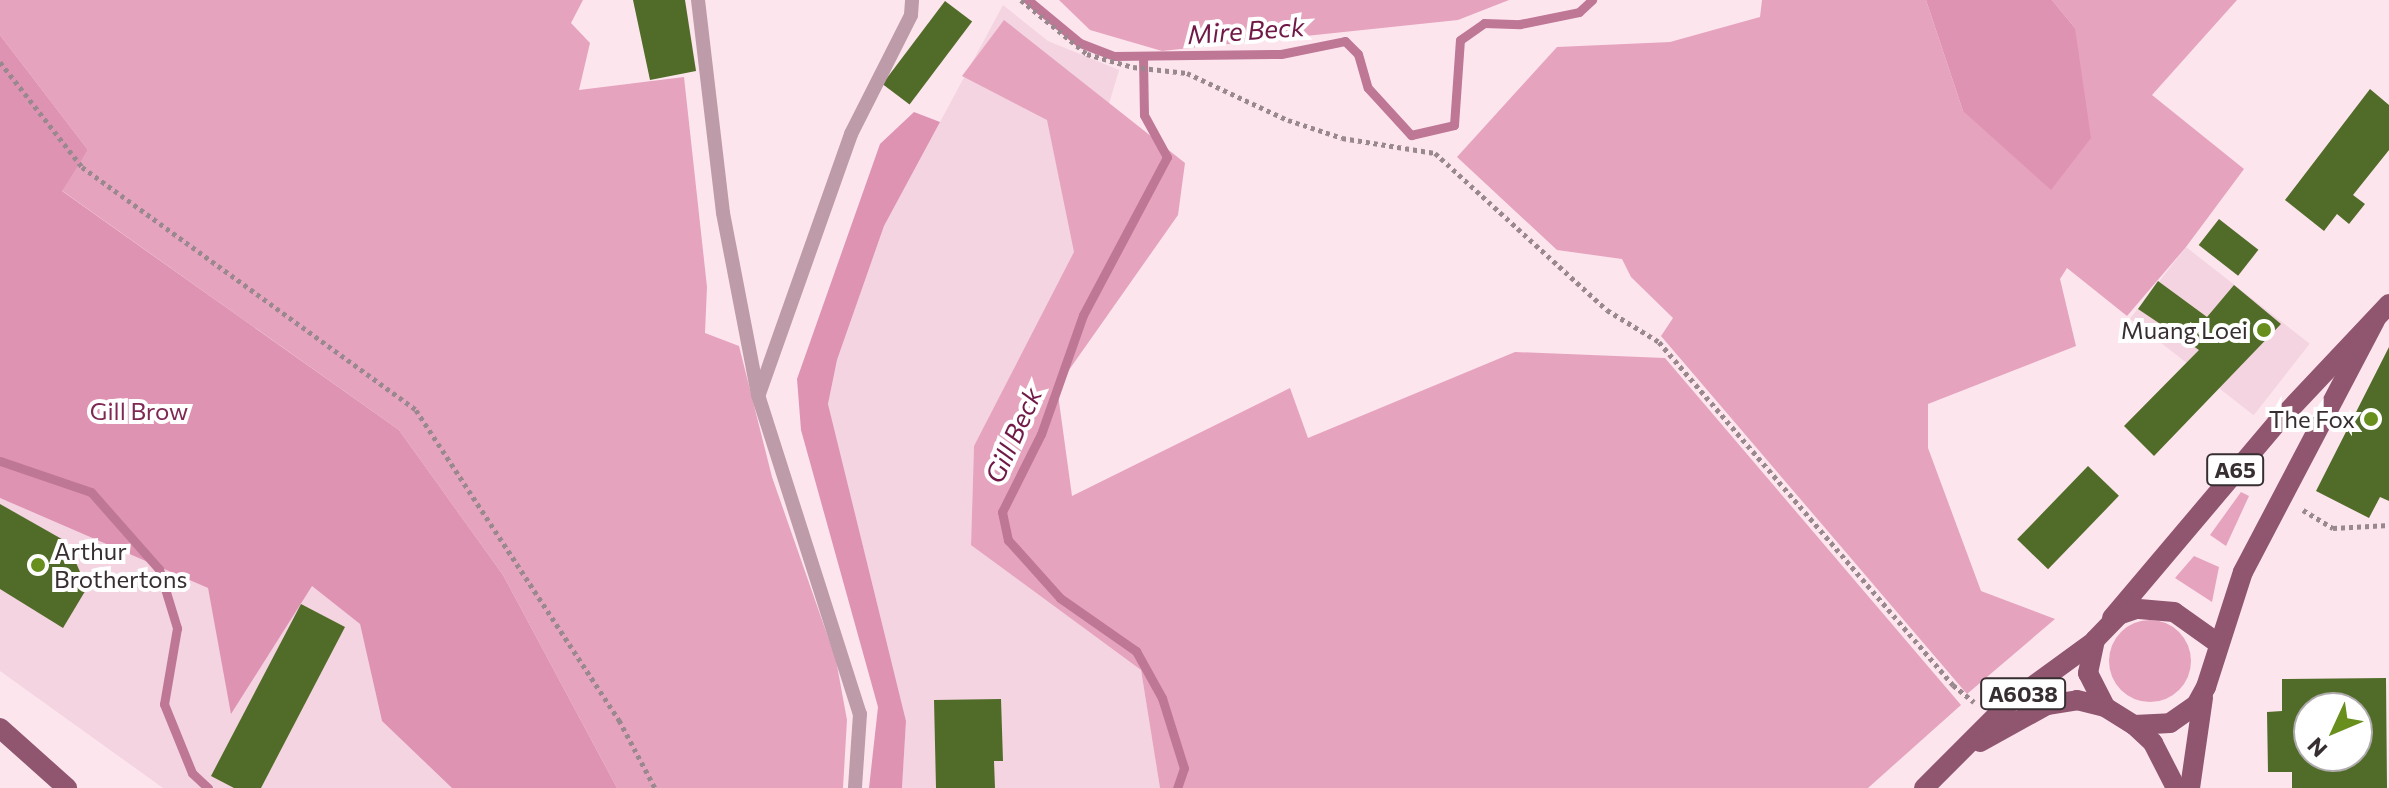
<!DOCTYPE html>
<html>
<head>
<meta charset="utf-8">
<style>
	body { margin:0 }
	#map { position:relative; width:2389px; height:788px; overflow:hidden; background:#fde5ee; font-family:Commissioner,sans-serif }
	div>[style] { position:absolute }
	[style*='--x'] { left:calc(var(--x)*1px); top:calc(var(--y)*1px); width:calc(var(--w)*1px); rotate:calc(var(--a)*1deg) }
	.built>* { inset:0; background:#f3d4e0; transform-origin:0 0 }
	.green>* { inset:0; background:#e6a3be }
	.round { border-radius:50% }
	.forest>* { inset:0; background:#de93b2 }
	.stream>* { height:9px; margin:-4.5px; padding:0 4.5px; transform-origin:4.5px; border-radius:4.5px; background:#bf7796 }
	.building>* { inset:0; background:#516c29; transform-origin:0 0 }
	.path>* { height:5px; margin-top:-2.5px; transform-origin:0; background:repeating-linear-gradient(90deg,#99888e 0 4px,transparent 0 8px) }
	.service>* { height:14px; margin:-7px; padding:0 7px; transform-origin:7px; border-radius:7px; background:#bd9ba8 }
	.primary>* { height:20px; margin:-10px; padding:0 10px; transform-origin:10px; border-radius:10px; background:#90566f }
	.dots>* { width:22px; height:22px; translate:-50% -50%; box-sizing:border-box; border:4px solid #fff; border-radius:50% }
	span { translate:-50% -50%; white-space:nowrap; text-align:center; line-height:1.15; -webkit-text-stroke:8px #fff; paint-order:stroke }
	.shield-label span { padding:2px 6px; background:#fff; border:2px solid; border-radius:6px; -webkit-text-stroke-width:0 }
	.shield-label { font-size:22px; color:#372e31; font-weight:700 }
	.poi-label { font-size:24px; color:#372e31 }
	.right { translate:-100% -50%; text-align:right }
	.left { translate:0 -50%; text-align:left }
	.park-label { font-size:24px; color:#7e2853 }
	.water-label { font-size:26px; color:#701947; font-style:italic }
	.north { position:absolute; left:2293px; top:692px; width:80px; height:80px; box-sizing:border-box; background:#fff; border:2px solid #afabad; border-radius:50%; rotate:226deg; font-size:22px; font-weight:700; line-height:32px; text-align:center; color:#372e31 }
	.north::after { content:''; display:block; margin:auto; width:28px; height:36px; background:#688f1d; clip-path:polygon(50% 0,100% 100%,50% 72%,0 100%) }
</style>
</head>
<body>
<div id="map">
	<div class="built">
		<i style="clip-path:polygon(1003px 5px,1048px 41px,1119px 70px,1100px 134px,1110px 209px,974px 446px,971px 544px,1141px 670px,1160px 788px,902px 788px,906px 721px,828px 404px,837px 360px,884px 226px)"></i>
		<i style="left:2186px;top:247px;width:157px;height:91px;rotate:38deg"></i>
		<i style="clip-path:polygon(0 498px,208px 588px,232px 712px,311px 585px,360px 624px,382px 721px,452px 788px,163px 788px,0 671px)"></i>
	</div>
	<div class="green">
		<i style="clip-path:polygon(0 0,583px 0,571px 23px,590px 43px,579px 90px,684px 77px,707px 287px,705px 333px,739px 346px,772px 477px,836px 660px,847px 720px,843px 788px,617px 788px,503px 575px,399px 430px,61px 190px,88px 150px,0 35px)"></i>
		<i style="clip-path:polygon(1059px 0,1509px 0,1458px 20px,1162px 51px,1090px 30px)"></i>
		<i style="clip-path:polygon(1762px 0,1926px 0,1963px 111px,2075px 28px,2052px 0,2237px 0,2152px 95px,2244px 169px,2186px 247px,2127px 316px,2067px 268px,2060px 279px,2076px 346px,1928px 404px,1928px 448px,1981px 591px,2055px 619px,1967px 694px,1661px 336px,1673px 318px,1631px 277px,1622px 259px,1557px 250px,1457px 157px,1557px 47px,1670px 42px,1760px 17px)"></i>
		<i style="clip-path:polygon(1004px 20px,1185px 163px,1178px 215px,1057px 387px,1072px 496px,1290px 388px,1308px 438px,1515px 352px,1665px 358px,1961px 705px,1868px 788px,1160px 788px,1141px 670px,971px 545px,974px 446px,1074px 252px,1047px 120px,962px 76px)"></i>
		<i style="clip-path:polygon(2241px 492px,2249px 496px,2226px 546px,2210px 535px)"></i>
		<i style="clip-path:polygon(2194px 556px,2219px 567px,2212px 602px,2175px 578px)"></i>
		<i class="round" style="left:2109px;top:620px;width:82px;height:82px"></i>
	</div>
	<div class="forest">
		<i style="clip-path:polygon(1926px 0,2052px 0,2075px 28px,2091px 138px,2051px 190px,1963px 111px)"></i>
		<i style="clip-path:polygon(0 35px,88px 150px,62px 191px,399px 430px,503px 575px,617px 788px,452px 788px,382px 721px,360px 624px,312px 586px,231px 714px,208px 588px,0 498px)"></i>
		<i style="clip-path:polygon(914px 112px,940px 122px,884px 226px,837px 360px,828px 404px,906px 721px,902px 788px,869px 788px,878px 707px,801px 430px,797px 379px,880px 144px)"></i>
	</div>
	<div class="stream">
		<i style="--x:1028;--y:0;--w:67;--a:39.6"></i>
		<i style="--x:1080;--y:43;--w:36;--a:21"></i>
		<i style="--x:1114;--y:56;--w:167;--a:-0.7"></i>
		<i style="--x:1281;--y:54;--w:65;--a:-11.5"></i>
		<i style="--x:1345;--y:41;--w:18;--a:45"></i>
		<i style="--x:1358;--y:54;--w:35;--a:74"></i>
		<i style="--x:1368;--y:88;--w:64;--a:47.5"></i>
		<i style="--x:1411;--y:135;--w:44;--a:-13.1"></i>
		<i style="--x:1454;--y:125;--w:85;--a:-86"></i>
		<i style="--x:1460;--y:40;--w:29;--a:-35"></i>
		<i style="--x:1484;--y:23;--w:36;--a:2"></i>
		<i style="--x:1520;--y:24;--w:60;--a:-11.5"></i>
		<i style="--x:1579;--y:12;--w:18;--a:-43"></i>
		<i style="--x:1143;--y:58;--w:57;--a:89"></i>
		<i style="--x:1144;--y:115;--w:48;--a:61.3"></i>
		<i style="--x:1167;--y:157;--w:179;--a:118"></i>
		<i style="--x:1083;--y:315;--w:126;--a:109.4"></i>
		<i style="--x:1041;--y:434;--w:87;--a:116.6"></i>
		<i style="--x:1002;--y:512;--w:29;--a:78"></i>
		<i style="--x:1008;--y:540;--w:78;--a:48.1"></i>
		<i style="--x:1060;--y:598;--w:93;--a:34.9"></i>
		<i style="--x:1136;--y:651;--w:54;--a:61"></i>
		<i style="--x:1162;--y:698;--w:73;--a:72.6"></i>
		<i style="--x:1184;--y:768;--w:21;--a:109"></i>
		<i style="--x:0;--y:461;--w:96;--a:18.8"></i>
		<i style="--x:91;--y:492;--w:103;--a:48.6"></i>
		<i style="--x:159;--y:569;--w:62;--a:73"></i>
		<i style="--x:177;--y:628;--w:77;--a:99.7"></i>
		<i style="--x:164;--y:704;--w:74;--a:67.9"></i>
		<i style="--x:192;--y:773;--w:22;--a:43"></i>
	</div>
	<div class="building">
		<i style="clip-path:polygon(633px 0,685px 0,696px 71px,650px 80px)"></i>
		<i style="left:945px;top:1px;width:34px;height:104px;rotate:37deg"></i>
		<i style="clip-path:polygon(2370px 89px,2389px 105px,2389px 150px,2353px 195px,2365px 204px,2349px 224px,2337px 214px,2324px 231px,2285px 200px)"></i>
		<i style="left:2219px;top:219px;width:50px;height:33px;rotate:38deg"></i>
		<i style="clip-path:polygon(2158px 281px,2207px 317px,2234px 285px,2281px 324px,2154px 456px,2124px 426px,2199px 350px,2138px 309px)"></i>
		<i style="clip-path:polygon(2389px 347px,2389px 501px,2380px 497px,2369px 518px,2316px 491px)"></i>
		<i style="left:2088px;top:466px;width:43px;height:102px;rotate:44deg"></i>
		<i style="clip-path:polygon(0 504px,67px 542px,87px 588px,63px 628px,0 589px)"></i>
		<i style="clip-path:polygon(301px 604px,345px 627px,261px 788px,234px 788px,211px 776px)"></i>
		<i style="clip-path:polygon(evenodd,2386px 678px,2387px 788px,2292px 788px,2292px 772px,2268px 772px,2267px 712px,2282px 711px,2282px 679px,2386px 678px,2309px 708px,2357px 708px,2357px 756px,2309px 756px,2309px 708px)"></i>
		<i style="clip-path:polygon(1001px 699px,1003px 761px,994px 761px,995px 788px,936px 788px,934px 700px)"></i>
	</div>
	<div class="path">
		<i style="--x:1021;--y:0;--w:85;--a:39.3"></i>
		<i style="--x:1087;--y:54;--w:48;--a:15.8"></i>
		<i style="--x:1133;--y:67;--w:54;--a:6.3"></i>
		<i style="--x:1187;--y:73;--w:111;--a:25"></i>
		<i style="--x:1288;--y:120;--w:57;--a:18.4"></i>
		<i style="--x:1342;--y:138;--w:94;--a:9.2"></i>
		<i style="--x:1435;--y:153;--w:233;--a:42.4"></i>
		<i style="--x:1607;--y:310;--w:61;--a:31.6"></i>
		<i style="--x:1659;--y:342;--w:452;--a:49.4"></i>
		<i style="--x:1953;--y:685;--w:27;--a:39"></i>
		<i style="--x:0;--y:62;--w:133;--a:52"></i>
		<i style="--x:82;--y:167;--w:413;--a:36"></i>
		<i style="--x:416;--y:410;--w:371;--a:56.8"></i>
		<i style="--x:619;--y:720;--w:77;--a:62.1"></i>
		<i style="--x:2303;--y:510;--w:35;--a:31"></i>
		<i style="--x:2333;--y:528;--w:56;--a:-3.1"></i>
	</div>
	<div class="service">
		<i style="--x:698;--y:0;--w:214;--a:83.3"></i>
		<i style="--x:723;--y:213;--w:185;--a:79.1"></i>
		<i style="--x:758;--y:395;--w:335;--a:72.3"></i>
		<i style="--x:860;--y:714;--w:74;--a:93.9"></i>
		<i style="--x:759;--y:394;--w:276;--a:-70.5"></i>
		<i style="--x:851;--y:134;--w:133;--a:-63.2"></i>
		<i style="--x:911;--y:15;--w:15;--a:-86"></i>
	</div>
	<div class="primary">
		<i style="--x:2112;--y:618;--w:254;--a:-49.8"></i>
		<i style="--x:2276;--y:424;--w:165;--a:-46.7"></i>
		<i style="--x:2219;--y:644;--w:55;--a:-144.6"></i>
		<i style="--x:2174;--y:612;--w:38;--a:-175"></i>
		<i style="--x:2136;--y:609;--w:18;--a:161"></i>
		<i style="--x:2119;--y:615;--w:35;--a:134"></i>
		<i style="--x:2095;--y:640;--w:34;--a:102"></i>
		<i style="--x:2088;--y:673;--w:38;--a:63"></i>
		<i style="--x:2105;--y:707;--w:34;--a:32"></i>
		<i style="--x:2134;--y:725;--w:36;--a:-3"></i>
		<i style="--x:2170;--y:723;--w:32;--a:-35"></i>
		<i style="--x:2196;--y:705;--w:21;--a:-61"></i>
		<i style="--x:2206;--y:687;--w:121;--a:-72.2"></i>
		<i style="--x:2243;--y:572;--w:284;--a:-62.3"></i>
		<i style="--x:2134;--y:725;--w:26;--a:43"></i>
		<i style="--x:2153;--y:743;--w:51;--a:62.9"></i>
		<i style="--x:0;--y:728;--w:90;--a:41.8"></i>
		<i style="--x:1980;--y:742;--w:77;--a:-28.9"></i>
		<i style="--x:2047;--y:705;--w:30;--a:-9"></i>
		<i style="--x:2077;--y:700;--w:29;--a:14"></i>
		<i style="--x:1924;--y:788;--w:119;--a:-45"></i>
		<i style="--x:2008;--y:704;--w:104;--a:-36"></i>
		<i style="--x:2190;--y:788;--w:91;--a:-81.8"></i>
	</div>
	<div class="dots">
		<i style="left:2264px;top:330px;background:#688f1d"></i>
		<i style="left:2371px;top:419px;background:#688f1d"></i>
		<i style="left:38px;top:565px;background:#688f1d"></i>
	</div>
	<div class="shield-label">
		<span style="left:2235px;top:470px">A65</span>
		<span style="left:2023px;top:694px">A6038</span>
	</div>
	<div class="poi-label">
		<span class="right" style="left:2248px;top:330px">Muang Loei</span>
		<span class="right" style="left:2355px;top:419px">The Fox</span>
		<span class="left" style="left:54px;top:565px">Arthur<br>Brothertons</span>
	</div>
	<div class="park-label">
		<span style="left:139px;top:411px">Gill Brow</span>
	</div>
	<div class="water-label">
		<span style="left:1246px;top:30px;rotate:-4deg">Mire Beck</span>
		<span style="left:1013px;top:435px;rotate:-66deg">Gill Beck</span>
	</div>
	<div class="north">N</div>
</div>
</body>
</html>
